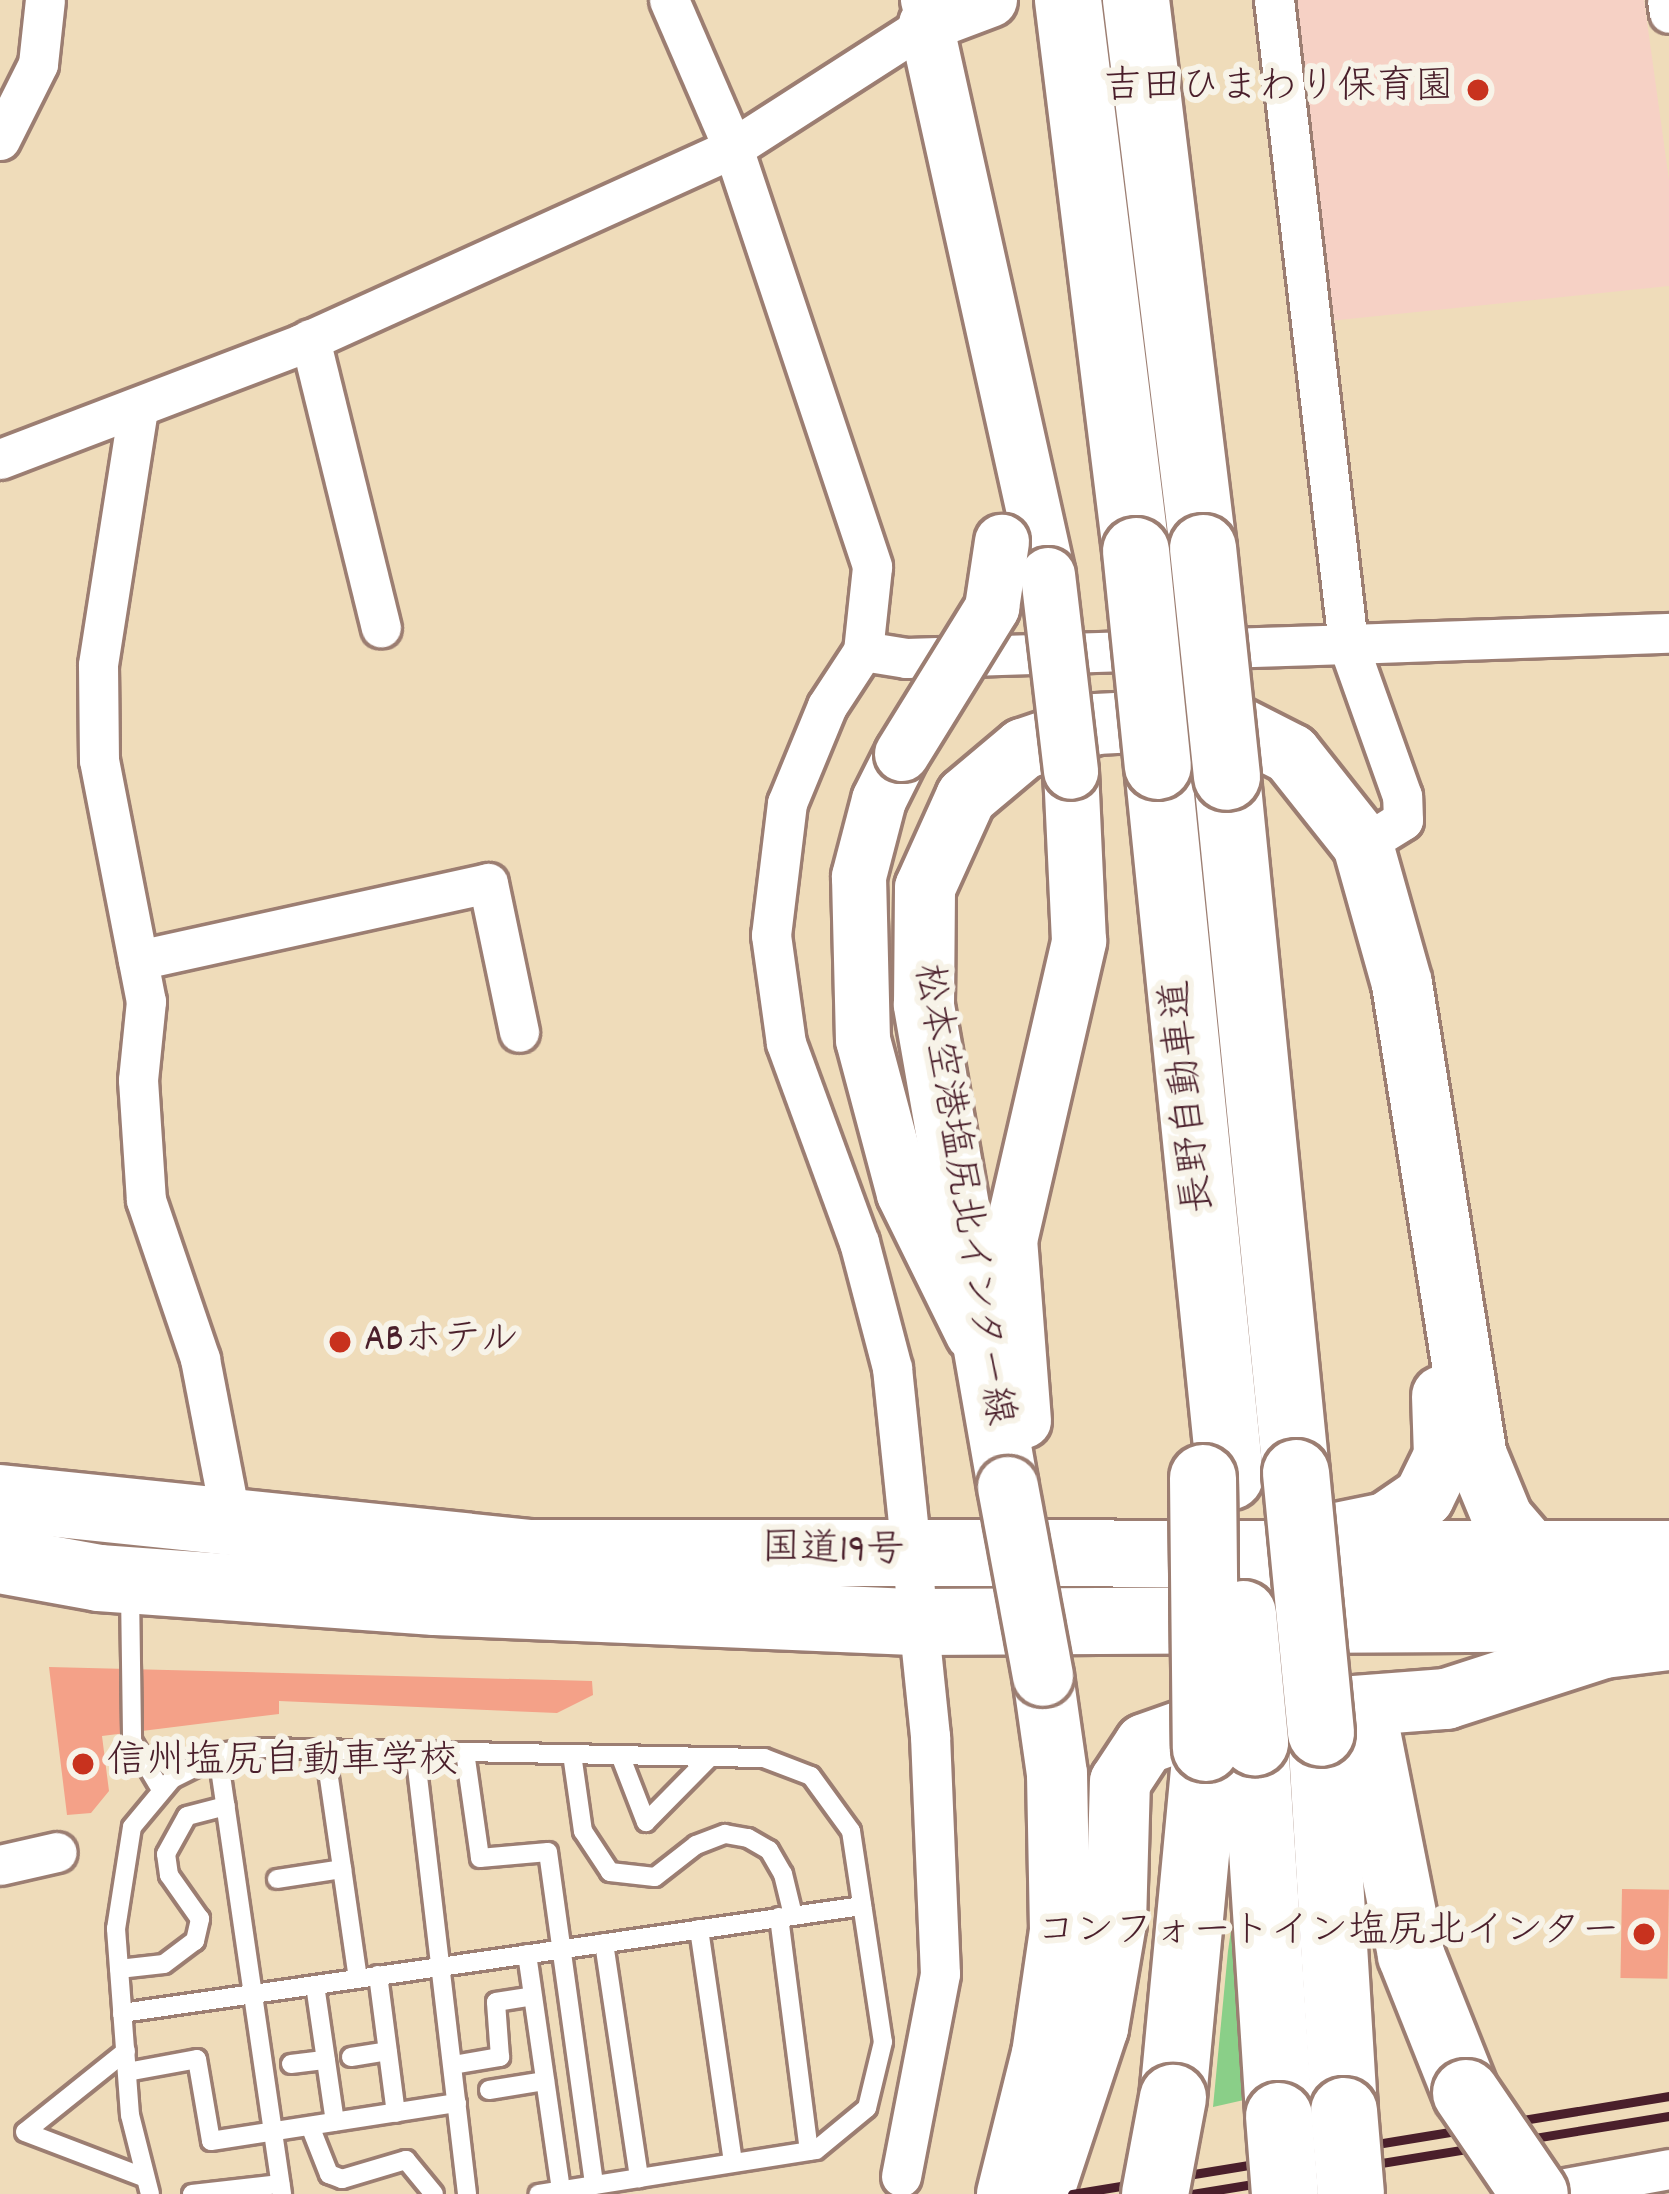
<!DOCTYPE html>
<html>
<head>
<meta charset="utf-8">
<style>
	body { margin:0 }
	#map { position:relative; width:1669px; height:2194px; overflow:hidden; background:#efdcba; font-family:Dekko,"Klee One",sans-serif }
	div>[style] { position:absolute }
	[style*='--x'] { left:calc(var(--x)*1px); top:calc(var(--y)*1px); width:calc(var(--w)*1px); rotate:calc(var(--a)*1deg) }
	.built>* { inset:0; background:#f6d1c5 }
	.green>* { inset:0; background:#8acf88 }
	.building>* { inset:0; background:#f4a188; transform-origin:0 0 }
	.roads { filter:drop-shadow(3px 0 #9c7e72) drop-shadow(-3px 0 #9c7e72) drop-shadow(0 3px #9c7e72) drop-shadow(0 -3px #9c7e72) }
	.lane>* { height:18px; margin:-9px; padding:0 9px; transform-origin:9px; border-radius:9px; background:#fff }
	.street>* { height:39px; margin:-19.5px; padding:0 19.5px; transform-origin:19.5px; border-radius:19.5px; background:#fff }
	.secondary>* { height:54px; margin:-27px; padding:0 27px; transform-origin:27px; border-radius:27px; background:#fff }
	.primary>* { height:60px; margin:-30px; padding:0 30px; transform-origin:30px; border-radius:30px; background:#fff }
	.highway>* { height:66px; margin:-33px; padding:0 33px; transform-origin:33px; border-radius:33px; background:#fff }
	.rail>* { height:9px; margin:-4.5px; padding:0 4.5px; transform-origin:4.5px; border-radius:4.5px; background:#4a1f2b }
	.bridges { filter:drop-shadow(3px 0 #9c7e72) drop-shadow(-3px 0 #9c7e72) drop-shadow(0 3px #9c7e72) drop-shadow(0 -3px #9c7e72) }
	.secondary-bridge>* { height:54px; margin:-27px; padding:0 27px; transform-origin:27px; border-radius:27px; background:#fff }
	.primary-bridge>* { height:60px; margin:-30px; padding:0 30px; transform-origin:30px; border-radius:30px; background:#fff }
	.highway-bridge>* { height:66px; margin:-33px; padding:0 33px; transform-origin:33px; border-radius:33px; background:#fff }
	.dots>* { width:33px; height:33px; translate:-50% -50%; box-sizing:border-box; border:6px solid #f7f3e8; border-radius:50% }
	span { translate:-50% -50%; white-space:nowrap; text-align:center; line-height:1.15; -webkit-text-stroke:12px #f7f3e8; paint-order:stroke }
	.poi-label { font-size:39px; color:#4a1f2b }
	.right { translate:-100% -50%; text-align:right }
	.left { translate:0 -50%; text-align:left }
	.street-label { font-size:39px; color:#4a1f2b }
</style>
</head>
<body>
<div id="map">
	<div class="built">
		<i style="clip-path:polygon(1288px 0,1644px 0,1669px 180px,1669px 286px,1329px 321px)"></i>
	</div>
	<div class="green">
		<i style="clip-path:polygon(1238px 1881px,1244px 2100px,1213px 2107px,1228px 1951px)"></i>
	</div>
	<div class="building">
		<i style="clip-path:polygon(49px 1667px,592px 1681px,593px 1695px,557px 1713px,279px 1701px,279px 1714px,102px 1736px,109px 1791px,91px 1813px,67px 1815px)"></i>
		<i style="left:1622px;top:1889px;width:47px;height:89px;rotate:1deg"></i>
	</div>
	<div class="roads">
		<div class="lane">
			<i style="--x:130;--y:1591;--w:150;--a:89.2"></i>
			<i style="--x:132;--y:1741;--w:55;--a:59.2"></i>
			<i style="--x:325;--y:1750;--w:230;--a:81.8"></i>
			<i style="--x:415;--y:1751;--w:446;--a:83.3"></i>
			<i style="--x:465;--y:1752;--w:107;--a:81.9"></i>
			<i style="--x:480;--y:1858;--w:68;--a:-5"></i>
			<i style="--x:548;--y:1852;--w:336;--a:82.1"></i>
			<i style="--x:572;--y:1754;--w:78;--a:81.9"></i>
			<i style="--x:583;--y:1831;--w:49;--a:56.6"></i>
			<i style="--x:610;--y:1872;--w:45;--a:6.3"></i>
			<i style="--x:655;--y:1877;--w:52;--a:-38"></i>
			<i style="--x:696;--y:1845;--w:31;--a:-21"></i>
			<i style="--x:725;--y:1834;--w:23;--a:10"></i>
			<i style="--x:748;--y:1838;--w:24;--a:30"></i>
			<i style="--x:769;--y:1850;--w:28;--a:60"></i>
			<i style="--x:783;--y:1874;--w:42;--a:76.3"></i>
			<i style="--x:218;--y:1755;--w:444;--a:81.7"></i>
			<i style="--x:620;--y:1755;--w:72;--a:68.8"></i>
			<i style="--x:646;--y:1822;--w:91;--a:-45.4"></i>
			<i style="--x:277;--y:1879;--w:66;--a:-8.7"></i>
			<i style="--x:779;--y:1917;--w:236;--a:82.7"></i>
			<i style="--x:699;--y:1929;--w:236;--a:81.7"></i>
			<i style="--x:604;--y:1943;--w:238;--a:81.5"></i>
			<i style="--x:527;--y:1954;--w:238;--a:81.8"></i>
			<i style="--x:119;--y:1969;--w:45;--a:-6.3"></i>
			<i style="--x:164;--y:1964;--w:39;--a:-37"></i>
			<i style="--x:195;--y:1941;--w:23;--a:-77"></i>
			<i style="--x:200;--y:1919;--w:54;--a:-125.2"></i>
			<i style="--x:169;--y:1875;--w:21;--a:-98"></i>
			<i style="--x:166;--y:1854;--w:43;--a:-61.1"></i>
			<i style="--x:187;--y:1816;--w:40;--a:-14.4"></i>
			<i style="--x:378;--y:1975;--w:139;--a:82.6"></i>
			<i style="--x:315;--y:1985;--w:138;--a:81.7"></i>
			<i style="--x:122;--y:2013;--w:748;--a:-8.23"></i>
			<i style="--x:126;--y:2051;--w:129;--a:141.3"></i>
			<i style="--x:25;--y:2132;--w:126;--a:20.9"></i>
			<i style="--x:351;--y:2057;--w:37;--a:-9"></i>
			<i style="--x:291;--y:2064;--w:35;--a:-7"></i>
			<i style="--x:453;--y:2065;--w:48;--a:-9.7"></i>
			<i style="--x:500;--y:2057;--w:55;--a:-94.2"></i>
			<i style="--x:496;--y:2002;--w:36;--a:-9"></i>
			<i style="--x:127;--y:2072;--w:71;--a:-10.5"></i>
			<i style="--x:197;--y:2059;--w:83;--a:80.3"></i>
			<i style="--x:211;--y:2141;--w:249;--a:-8.8"></i>
			<i style="--x:489;--y:2090;--w:57;--a:-9.1"></i>
			<i style="--x:310;--y:2126;--w:52;--a:68.4"></i>
			<i style="--x:329;--y:2174;--w:14;--a:21"></i>
			<i style="--x:342;--y:2179;--w:67;--a:-16.5"></i>
			<i style="--x:406;--y:2160;--w:44;--a:50.5"></i>
			<i style="--x:150;--y:2194;--w:81;--a:-104.2"></i>
			<i style="--x:130;--y:2115;--w:187;--a:-94.3"></i>
			<i style="--x:116;--y:1929;--w:103;--a:-81.1"></i>
			<i style="--x:132;--y:1827;--w:62;--a:-50.2"></i>
			<i style="--x:172;--y:1779;--w:60;--a:-26.6"></i>
			<i style="--x:226;--y:1752;--w:38;--a:-6"></i>
			<i style="--x:264;--y:1748;--w:500;--a:1.15"></i>
			<i style="--x:764;--y:1758;--w:50;--a:21"></i>
			<i style="--x:811;--y:1776;--w:68;--a:54"></i>
			<i style="--x:851;--y:1831;--w:213;--a:81.4"></i>
			<i style="--x:883;--y:2042;--w:68;--a:103.6"></i>
			<i style="--x:867;--y:2108;--w:66;--a:140.5"></i>
			<i style="--x:816;--y:2150;--w:281;--a:171"></i>
			<i style="--x:192;--y:2194;--w:89;--a:-6.5"></i>
		</div>
		<div class="street">
			<i style="--x:669;--y:0;--w:161;--a:66.6"></i>
			<i style="--x:733;--y:148;--w:441;--a:71.6"></i>
			<i style="--x:872;--y:567;--w:84;--a:96.1"></i>
			<i style="--x:863;--y:651;--w:66;--a:123.2"></i>
			<i style="--x:827;--y:706;--w:105;--a:112.4"></i>
			<i style="--x:787;--y:803;--w:133;--a:96.9"></i>
			<i style="--x:771;--y:935;--w:109;--a:82.1"></i>
			<i style="--x:786;--y:1043;--w:212;--a:69.9"></i>
			<i style="--x:859;--y:1242;--w:130;--a:75.3"></i>
			<i style="--x:892;--y:1368;--w:370;--a:84.1"></i>
			<i style="--x:930;--y:1736;--w:238;--a:87.6"></i>
			<i style="--x:940;--y:1974;--w:206;--a:100.9"></i>
			<i style="--x:1667;--y:0;--w:13;--a:81"></i>
			<i style="--x:0;--y:140;--w:85;--a:-63.4"></i>
			<i style="--x:38;--y:64;--w:64;--a:-83.8"></i>
			<i style="--x:310;--y:339;--w:297;--a:76.2"></i>
			<i style="--x:138;--y:409;--w:259;--a:98.9"></i>
			<i style="--x:98;--y:665;--w:95;--a:89.4"></i>
			<i style="--x:99;--y:760;--w:246;--a:79"></i>
			<i style="--x:146;--y:1001;--w:79;--a:95.8"></i>
			<i style="--x:138;--y:1080;--w:120;--a:86.2"></i>
			<i style="--x:146;--y:1200;--w:168;--a:71.2"></i>
			<i style="--x:200;--y:1359;--w:169;--a:79.1"></i>
			<i style="--x:0;--y:459;--w:324;--a:-20.9"></i>
			<i style="--x:303;--y:343;--w:472;--a:-24.4"></i>
			<i style="--x:733;--y:148;--w:229;--a:-32.7"></i>
			<i style="--x:926;--y:24;--w:25;--a:-104"></i>
			<i style="--x:863;--y:651;--w:44;--a:9.2"></i>
			<i style="--x:906;--y:658;--w:442;--a:-1.8"></i>
			<i style="--x:1348;--y:644;--w:648;--a:-96.55"></i>
			<i style="--x:1363;--y:845;--w:47;--a:-32"></i>
			<i style="--x:1403;--y:820;--w:24;--a:-92"></i>
			<i style="--x:1402;--y:796;--w:161;--a:-109.6"></i>
			<i style="--x:1348;--y:644;--w:321;--a:-2"></i>
			<i style="--x:138;--y:960;--w:358;--a:-12.4"></i>
			<i style="--x:488;--y:883;--w:152;--a:78.2"></i>
			<i style="--x:0;--y:1865;--w:58;--a:-12.8"></i>
			<i style="--x:1533;--y:2194;--w:138;--a:-10.4"></i>
		</div>
		<div class="secondary">
			<i style="--x:990;--y:0;--w:68;--a:159.4"></i>
			<i style="--x:926;--y:24;--w:564;--a:77.52"></i>
			<i style="--x:902;--y:754;--w:51;--a:116.6"></i>
			<i style="--x:879;--y:800;--w:80;--a:104.6"></i>
			<i style="--x:859;--y:877;--w:163;--a:88.6"></i>
			<i style="--x:863;--y:1040;--w:159;--a:75.1"></i>
			<i style="--x:904;--y:1194;--w:156;--a:63.8"></i>
			<i style="--x:1024;--y:1421;--w:181;--a:-94.4"></i>
			<i style="--x:1010;--y:1241;--w:308;--a:-77"></i>
			<i style="--x:1079;--y:941;--w:169;--a:-92.7"></i>
		</div>
		<div class="primary">
			<i style="--x:1008;--y:1487;--w:490;--a:-99.9"></i>
			<i style="--x:924;--y:1004;--w:116;--a:-89.5"></i>
			<i style="--x:925;--y:888;--w:100;--a:-65.7"></i>
			<i style="--x:966;--y:797;--w:75;--a:-40.1"></i>
			<i style="--x:1023;--y:749;--w:77;--a:-18.9"></i>
			<i style="--x:1096;--y:724;--w:100;--a:-2.9"></i>
			<i style="--x:1196;--y:719;--w:38;--a:9"></i>
			<i style="--x:1234;--y:725;--w:64;--a:27"></i>
			<i style="--x:1291;--y:754;--w:116;--a:51.6"></i>
			<i style="--x:1363;--y:845;--w:144;--a:74.3"></i>
			<i style="--x:1402;--y:984;--w:478;--a:81"></i>
			<i style="--x:1477;--y:1456;--w:68;--a:67.6"></i>
			<i style="--x:1503;--y:1519;--w:49;--a:49.1"></i>
			<i style="--x:1313;--y:1538;--w:75;--a:-11.6"></i>
			<i style="--x:1386;--y:1523;--w:46;--a:-34.4"></i>
			<i style="--x:1424;--y:1497;--w:46;--a:-64"></i>
			<i style="--x:1444;--y:1456;--w:60;--a:-91.9"></i>
			<i style="--x:1007;--y:2194;--w:144;--a:-76"></i>
			<i style="--x:1042;--y:2054;--w:125;--a:-81.7"></i>
			<i style="--x:1060;--y:1930;--w:156;--a:-91.1"></i>
			<i style="--x:1057;--y:1774;--w:99;--a:-98.1"></i>
			<i style="--x:1043;--y:2194;--w:175;--a:-71.7"></i>
			<i style="--x:1098;--y:2028;--w:107;--a:-80.3"></i>
			<i style="--x:1116;--y:1923;--w:141;--a:-88.4"></i>
			<i style="--x:1120;--y:1782;--w:45;--a:-56.7"></i>
			<i style="--x:1145;--y:1744;--w:84;--a:-19.5"></i>
			<i style="--x:1224;--y:1716;--w:223;--a:-4.4"></i>
			<i style="--x:1446;--y:1699;--w:166;--a:-17.9"></i>
			<i style="--x:1604;--y:1648;--w:65;--a:-7"></i>
		</div>
		<div class="highway">
			<i style="--x:1068;--y:0;--w:555;--a:82.96"></i>
			<i style="--x:1136;--y:0;--w:552;--a:83.03"></i>
			<i style="--x:1158;--y:766;--w:714;--a:84.21"></i>
			<i style="--x:1227;--y:777;--w:699;--a:84.34"></i>
			<i style="--x:0;--y:1498;--w:533;--a:5.92"></i>
			<i style="--x:530;--y:1553;--w:1139;--a:0.05"></i>
			<i style="--x:0;--y:1560;--w:101;--a:10.3"></i>
			<i style="--x:99;--y:1578;--w:337;--a:4.1"></i>
			<i style="--x:435;--y:1602;--w:481;--a:2.4"></i>
			<i style="--x:916;--y:1622;--w:753;--a:-0.3"></i>
			<i style="--x:1366;--y:1727;--w:232;--a:78.8"></i>
			<i style="--x:1411;--y:1955;--w:149;--a:68.3"></i>
			<i style="--x:1321;--y:1733;--w:379;--a:86.5"></i>
			<i style="--x:1255;--y:1742;--w:375;--a:86.3"></i>
			<i style="--x:1173;--y:2098;--w:352;--a:-84.6"></i>
		</div>
	</div>
	<div class="rail">
		<i style="--x:1072;--y:2194;--w:605;--a:-9.32"></i>
		<i style="--x:1192;--y:2194;--w:483;--a:-9.3"></i>
	</div>
	<div class="bridges">
		<div class="secondary-bridge">
			<i style="--x:1048;--y:575;--w:198;--a:83.3"></i>
			<i style="--x:902;--y:754;--w:172;--a:-58.3"></i>
			<i style="--x:992;--y:608;--w:67;--a:-81.4"></i>
		</div>
		<div class="primary-bridge">
			<i style="--x:1008;--y:1487;--w:192;--a:79.5"></i>
		</div>
		<div class="highway-bridge">
			<i style="--x:1203;--y:548;--w:230;--a:84"></i>
			<i style="--x:1136;--y:551;--w:216;--a:84.2"></i>
			<i style="--x:1296;--y:1473;--w:261;--a:84.5"></i>
			<i style="--x:1203;--y:1478;--w:270;--a:89.4"></i>
			<i style="--x:1243;--y:1614;--w:129;--a:84.6"></i>
			<i style="--x:1466;--y:2093;--w:122;--a:55.7"></i>
			<i style="--x:1344;--y:2111;--w:83;--a:85.2"></i>
			<i style="--x:1279;--y:2116;--w:78;--a:85.6"></i>
			<i style="--x:1155;--y:2194;--w:98;--a:-79.4"></i>
		</div>
	</div>
	<div class="dots">
		<i style="left:1478px;top:90px;background:#c8321e"></i>
		<i style="left:340px;top:1342px;background:#c8321e"></i>
		<i style="left:83px;top:1764px;background:#c8321e"></i>
		<i style="left:1644px;top:1934px;background:#c8321e"></i>
	</div>
	<div class="poi-label">
		<span class="right" style="left:1454px;top:90px">吉田ひまわり保育園</span>
		<span class="left" style="left:364px;top:1342px">ABホテル</span>
		<span class="left" style="left:107px;top:1764px">信州塩尻自動車学校</span>
		<span class="right" style="left:1620px;top:1934px">コンフォートイン塩尻北インター</span>
	</div>
	<div class="street-label">
		<span style="left:1191px;top:1096px;rotate:-96deg">長野自動車道</span>
		<span style="left:960px;top:1195px;rotate:81deg">松本空港塩尻北インター線</span>
		<span style="left:833px;top:1553px;rotate:1deg">国道19号</span>
	</div>
</div>
</body>
</html>
